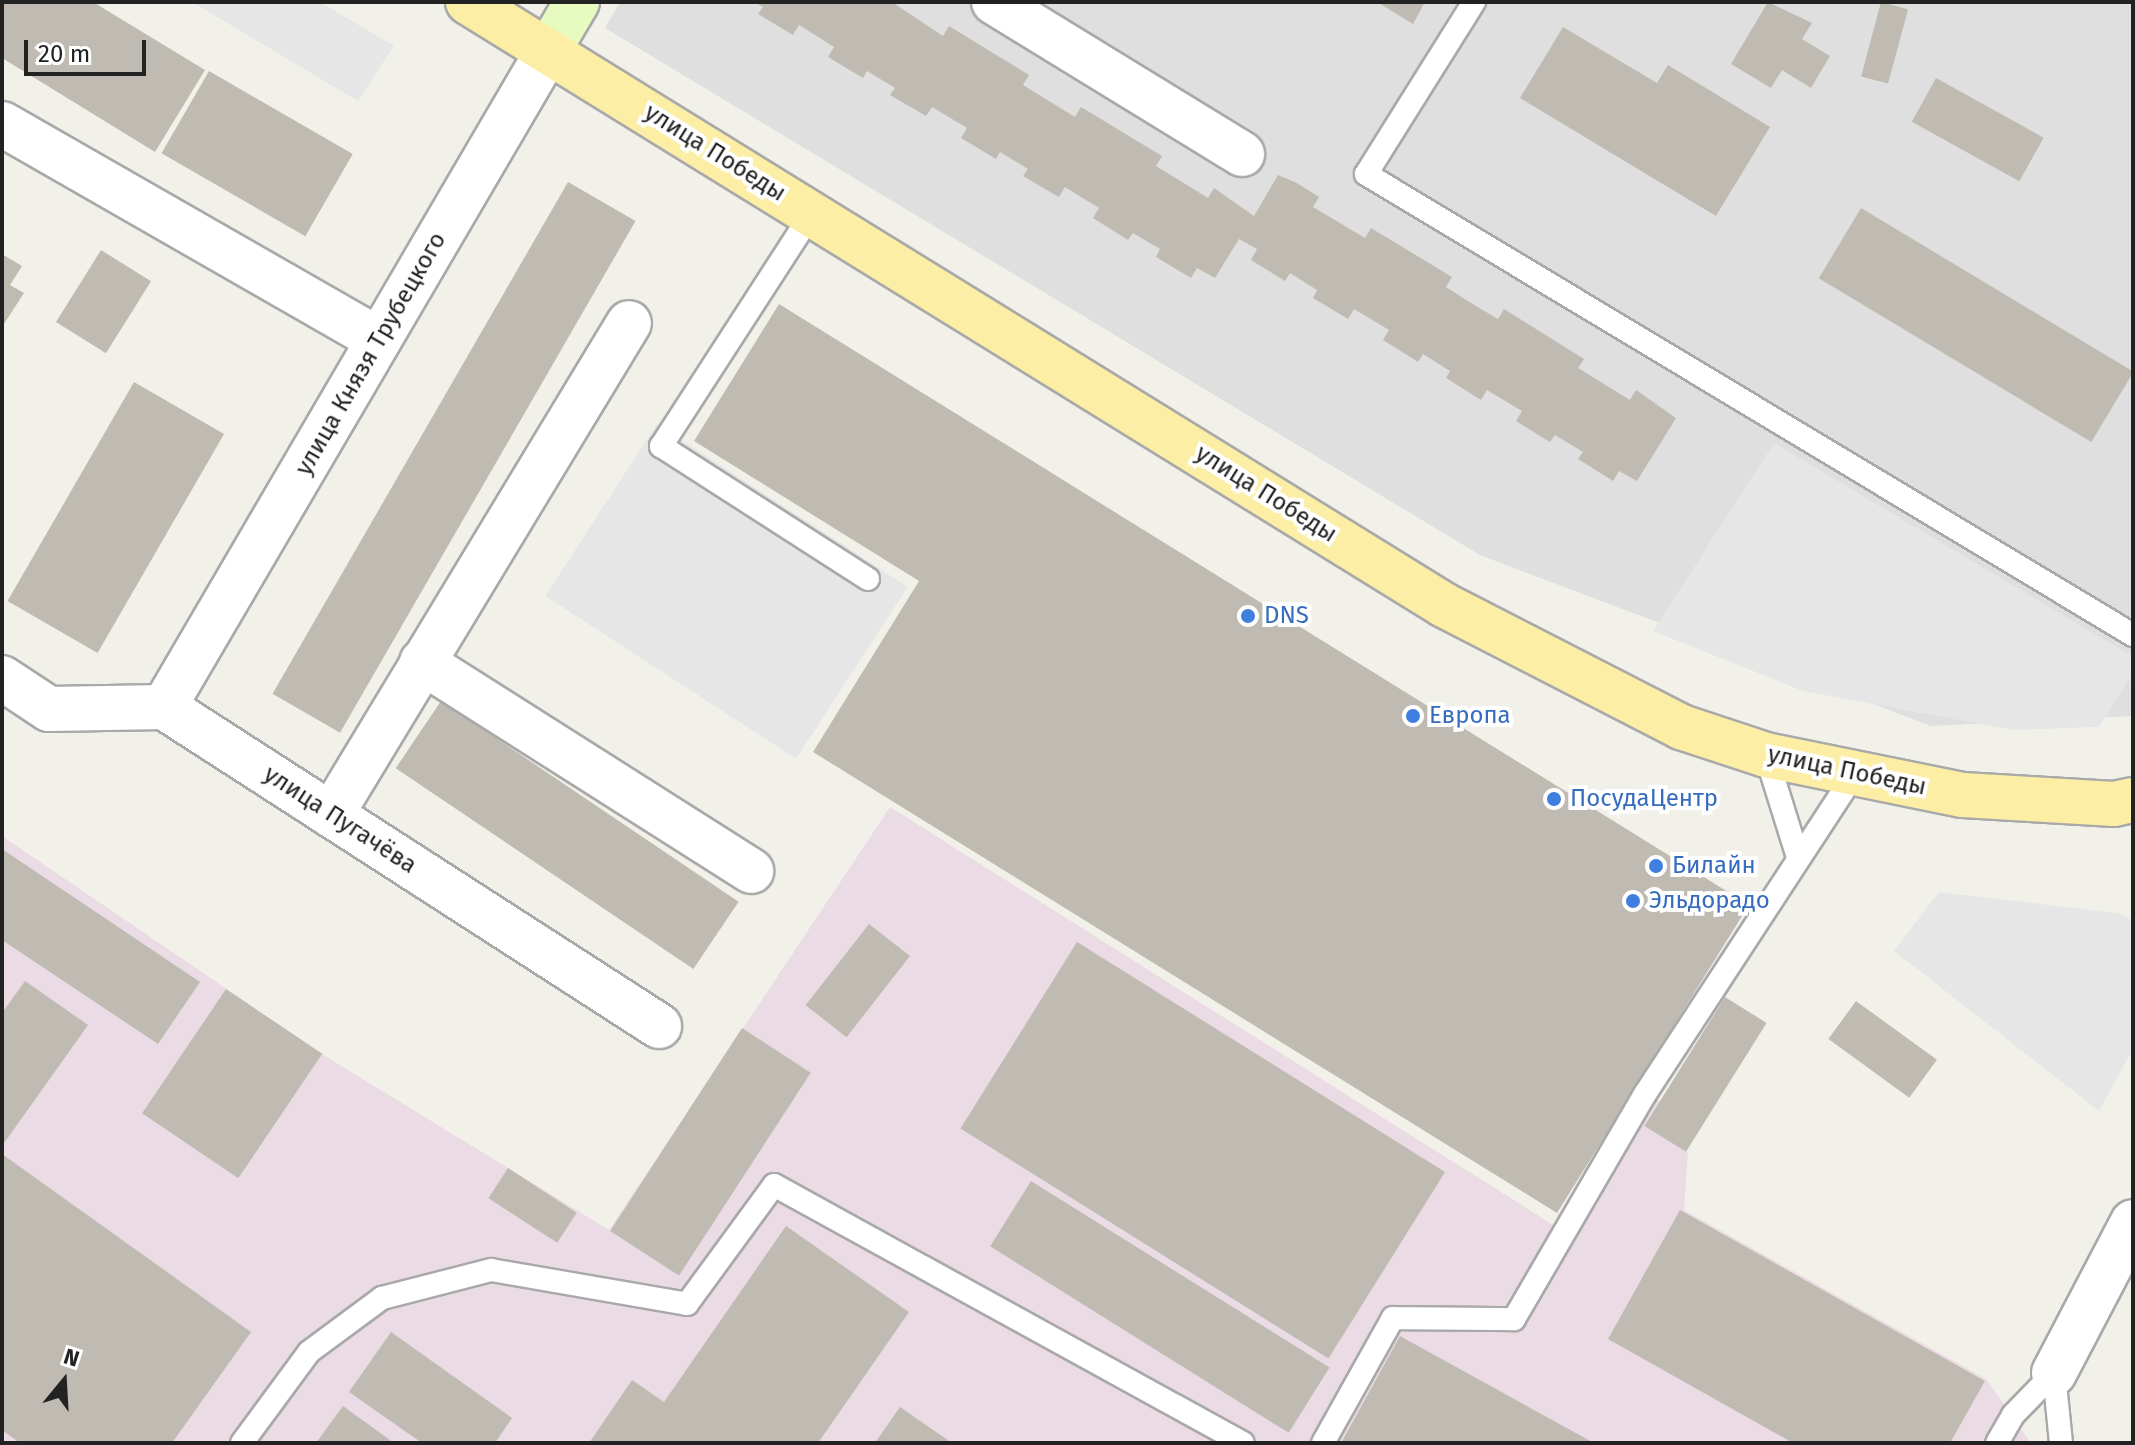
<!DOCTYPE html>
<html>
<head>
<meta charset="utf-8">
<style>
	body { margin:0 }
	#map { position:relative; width:2135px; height:1445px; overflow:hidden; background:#f2f1e9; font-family:"Fira Sans",sans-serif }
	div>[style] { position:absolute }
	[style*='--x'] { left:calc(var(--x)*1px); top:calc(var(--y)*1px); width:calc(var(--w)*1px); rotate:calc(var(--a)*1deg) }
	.residential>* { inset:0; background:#e0dfdf }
	.industrial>* { inset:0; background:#ebdbe4 }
	.parking>* { inset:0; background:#e6e6e6; transform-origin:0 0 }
	.building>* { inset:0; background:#bfbbb2; transform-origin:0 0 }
	.roads { filter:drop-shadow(2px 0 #a9a9a9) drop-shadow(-2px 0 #a9a9a9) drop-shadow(0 2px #a9a9a9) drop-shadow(0 -2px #a9a9a9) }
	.lane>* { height:22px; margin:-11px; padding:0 11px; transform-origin:11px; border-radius:11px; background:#fff }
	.street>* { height:44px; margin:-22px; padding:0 22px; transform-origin:22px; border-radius:22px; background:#fff }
	.secondary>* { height:44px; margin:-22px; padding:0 22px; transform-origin:22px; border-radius:22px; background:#e7fabf }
	.primary>* { height:44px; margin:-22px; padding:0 22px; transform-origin:22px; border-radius:22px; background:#fceea4 }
	.dots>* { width:22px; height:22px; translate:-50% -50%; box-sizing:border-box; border:4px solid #fff; border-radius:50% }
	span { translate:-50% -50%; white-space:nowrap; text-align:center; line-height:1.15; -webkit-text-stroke:8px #fff; paint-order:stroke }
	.street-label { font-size:24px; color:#222 }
	.shop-label { font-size:24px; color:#366cbe }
	.left { translate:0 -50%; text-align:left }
	.frame { position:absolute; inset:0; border:4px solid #222; pointer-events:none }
	.north { position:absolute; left:24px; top:1341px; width:80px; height:80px; -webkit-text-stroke:6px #fff; paint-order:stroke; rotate:18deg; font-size:22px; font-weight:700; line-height:32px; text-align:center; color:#222 }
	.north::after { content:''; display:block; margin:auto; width:28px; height:36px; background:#222; clip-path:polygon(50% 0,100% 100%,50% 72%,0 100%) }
	.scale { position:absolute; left:24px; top:40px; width:122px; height:36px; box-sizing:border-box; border:4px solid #222; border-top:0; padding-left:10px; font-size:24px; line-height:28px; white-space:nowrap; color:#222; -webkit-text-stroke:6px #fff; paint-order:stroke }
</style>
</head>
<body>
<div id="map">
	<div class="residential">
		<i style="clip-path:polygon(620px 2px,2133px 2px,2133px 716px,1931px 726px,1480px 555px,605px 28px)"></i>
	</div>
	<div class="industrial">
		<i style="clip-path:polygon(890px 807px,1558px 1228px,1645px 1094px,1661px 1102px,1646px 1127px,1688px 1152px,1684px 1210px,1986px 1379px,2031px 1443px,2px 1443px,2px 836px,322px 1054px,609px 1230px)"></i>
	</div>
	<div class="parking">
		<i style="clip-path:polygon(192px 2px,320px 2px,394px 46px,358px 101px)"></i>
		<i style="left:657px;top:424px;width:299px;height:205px;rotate:33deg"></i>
		<i style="clip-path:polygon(1774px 443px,2133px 657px,2133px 673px,2099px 727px,2013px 730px,1803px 691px,1653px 631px)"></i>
		<i style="clip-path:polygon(1939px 892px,2118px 913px,2133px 921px,2133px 1049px,2099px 1111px,1894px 951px)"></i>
	</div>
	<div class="building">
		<i style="clip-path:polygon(2px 2px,93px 2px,205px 70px,155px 152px,2px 58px)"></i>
		<i style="clip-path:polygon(754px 2px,892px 2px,943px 36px,949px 26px,1029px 75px,1023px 85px,1075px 117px,1081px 107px,1162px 156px,1156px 166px,1208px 198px,1214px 188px,1254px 216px,1278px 175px,1297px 183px,1319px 197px,1313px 207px,1365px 238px,1371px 228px,1452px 277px,1446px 287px,1471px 303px,1498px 319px,1504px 309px,1584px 359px,1578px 368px,1630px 400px,1636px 390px,1676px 418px,1637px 481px,1619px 471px,1613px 481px,1578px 459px,1583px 452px,1555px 435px,1550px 442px,1516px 421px,1522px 411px,1487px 390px,1481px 400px,1446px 378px,1450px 371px,1423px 354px,1418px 362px,1383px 340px,1389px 330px,1354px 309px,1348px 319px,1313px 298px,1317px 290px,1290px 273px,1285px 281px,1251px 260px,1257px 249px,1239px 239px,1215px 278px,1197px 268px,1191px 278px,1156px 257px,1160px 249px,1133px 233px,1128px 240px,1093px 218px,1099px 208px,1065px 187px,1059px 197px,1023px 176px,1028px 169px,1000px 152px,996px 159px,961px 138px,967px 128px,932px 107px,926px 116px,890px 95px,895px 88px,867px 71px,863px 78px,828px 57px,834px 47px,799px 25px,793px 35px,758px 14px,763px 7px)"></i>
		<i style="clip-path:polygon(1377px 2px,1425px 2px,1413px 24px)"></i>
		<i style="clip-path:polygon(1768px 2px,1812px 23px,1802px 39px,1830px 56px,1811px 88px,1782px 70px,1771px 88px,1731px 64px)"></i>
		<i style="left:1881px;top:2px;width:28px;height:77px;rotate:15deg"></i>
		<i style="clip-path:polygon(1563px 27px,1657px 83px,1668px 65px,1770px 127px,1716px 216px,1520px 98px)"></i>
		<i style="left:209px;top:71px;width:166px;height:95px;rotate:30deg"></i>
		<i style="left:1936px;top:78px;width:123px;height:50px;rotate:29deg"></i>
		<i style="left:568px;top:182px;width:78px;height:591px;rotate:30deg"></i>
		<i style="left:1861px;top:208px;width:318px;height:82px;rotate:31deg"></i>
		<i style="left:101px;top:250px;width:59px;height:85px;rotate:32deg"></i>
		<i style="clip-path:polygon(2px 254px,22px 266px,10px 285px,24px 293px,2px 327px)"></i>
		<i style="clip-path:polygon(779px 304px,1749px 905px,1557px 1213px,813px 752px,919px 581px,694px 441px)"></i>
		<i style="left:134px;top:382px;width:104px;height:253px;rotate:30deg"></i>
		<i style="left:441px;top:701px;width:359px;height:81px;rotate:34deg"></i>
		<i style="clip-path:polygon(2px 849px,200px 982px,158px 1044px,2px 940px)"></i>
		<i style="left:869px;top:924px;width:52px;height:103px;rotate:38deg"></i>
		<i style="left:1077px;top:942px;width:434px;height:220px;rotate:32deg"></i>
		<i style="clip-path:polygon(25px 981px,88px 1025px,2px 1146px,2px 1013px)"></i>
		<i style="left:226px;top:989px;width:116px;height:150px;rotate:34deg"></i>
		<i style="left:1725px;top:997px;width:49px;height:152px;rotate:32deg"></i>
		<i style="left:1856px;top:1001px;width:100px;height:47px;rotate:36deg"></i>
		<i style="left:742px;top:1028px;width:82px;height:242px;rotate:33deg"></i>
		<i style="clip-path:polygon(2px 1154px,251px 1332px,172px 1443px,20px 1443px,2px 1430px)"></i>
		<i style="left:508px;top:1168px;width:82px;height:36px;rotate:33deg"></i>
		<i style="left:1031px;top:1181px;width:352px;height:77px;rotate:32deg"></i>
		<i style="clip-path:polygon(1680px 1210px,1985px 1381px,1950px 1443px,1793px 1443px,1608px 1339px)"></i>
		<i style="clip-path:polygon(786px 1226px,909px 1312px,818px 1443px,589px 1443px,632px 1380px,664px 1402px)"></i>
		<i style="clip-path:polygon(391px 1332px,512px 1418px,495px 1443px,422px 1443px,349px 1392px)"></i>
		<i style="clip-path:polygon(1400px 1336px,1594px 1443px,1341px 1443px)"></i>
		<i style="clip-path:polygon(343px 1406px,394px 1443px,316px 1443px)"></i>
		<i style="clip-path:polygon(900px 1407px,952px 1443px,875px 1443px)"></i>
	</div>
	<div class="roads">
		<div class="lane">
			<i style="--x:1474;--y:2;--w:203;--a:122.1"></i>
			<i style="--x:1366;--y:174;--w:895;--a:31.01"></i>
			<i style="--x:812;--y:213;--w:278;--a:122.9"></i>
			<i style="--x:661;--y:446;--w:246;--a:32.7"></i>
			<i style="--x:1766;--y:755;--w:107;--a:72.6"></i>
			<i style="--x:2054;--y:1373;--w:70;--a:84.3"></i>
			<i style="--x:242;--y:1443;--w:113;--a:-53.6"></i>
			<i style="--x:309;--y:1352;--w:91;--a:-36.5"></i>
			<i style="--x:382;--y:1298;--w:113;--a:-14.4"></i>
			<i style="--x:491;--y:1270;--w:199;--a:9.8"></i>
			<i style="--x:687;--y:1304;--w:147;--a:-53.8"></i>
			<i style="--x:774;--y:1185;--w:535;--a:28.82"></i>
			<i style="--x:1323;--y:1443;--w:143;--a:-60.8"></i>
			<i style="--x:1393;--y:1318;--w:121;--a:0.5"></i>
			<i style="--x:1514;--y:1319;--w:260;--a:-59.8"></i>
			<i style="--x:1645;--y:1094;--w:381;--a:-56.8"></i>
			<i style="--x:1997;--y:1443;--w:32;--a:-60"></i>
			<i style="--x:2013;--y:1415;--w:59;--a:-45.7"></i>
		</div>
		<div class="street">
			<i style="--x:994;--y:2;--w:291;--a:31.5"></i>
			<i style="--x:2;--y:124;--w:434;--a:29.8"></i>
			<i style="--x:422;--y:662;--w:390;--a:32.4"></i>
			<i style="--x:2;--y:678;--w:56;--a:33.4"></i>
			<i style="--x:49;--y:709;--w:115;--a:-1"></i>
			<i style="--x:164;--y:707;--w:589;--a:32.8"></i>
			<i style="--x:164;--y:707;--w:760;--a:-59.66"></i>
			<i style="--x:331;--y:815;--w:575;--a:-58.8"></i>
			<i style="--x:2054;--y:1373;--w:170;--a:-62.4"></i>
		</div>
		<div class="secondary">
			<i style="--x:548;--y:51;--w:57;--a:-59.4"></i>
		</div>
		<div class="primary">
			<i style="--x:468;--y:2;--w:1147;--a:31.71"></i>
			<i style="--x:1444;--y:605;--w:267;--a:27.2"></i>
			<i style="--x:1681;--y:727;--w:89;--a:18.2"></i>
			<i style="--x:1766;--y:755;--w:201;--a:11.5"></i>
			<i style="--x:1963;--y:795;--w:151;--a:3.4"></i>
			<i style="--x:2114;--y:804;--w:19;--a:-12"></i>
		</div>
	</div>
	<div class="dots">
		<i style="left:1248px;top:616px;background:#3f7fe0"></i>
		<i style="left:1413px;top:716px;background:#3f7fe0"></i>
		<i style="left:1554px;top:799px;background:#3f7fe0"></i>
		<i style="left:1656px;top:866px;background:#3f7fe0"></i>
		<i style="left:1633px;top:901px;background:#3f7fe0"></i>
	</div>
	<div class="street-label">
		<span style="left:715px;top:153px;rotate:32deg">улица Победы</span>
		<span style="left:371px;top:354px;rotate:-60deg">улица Князя Трубецкого</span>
		<span style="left:1266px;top:494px;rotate:32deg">улица Победы</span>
		<span style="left:1847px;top:771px;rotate:12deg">улица Победы</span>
		<span style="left:340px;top:820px;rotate:33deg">улица Пугачёва</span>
	</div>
	<div class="shop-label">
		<span class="left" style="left:1264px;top:616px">DNS</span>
		<span class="left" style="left:1429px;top:716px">Европа</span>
		<span class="left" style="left:1570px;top:799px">ПосудаЦентр</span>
		<span class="left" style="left:1672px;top:866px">Билайн</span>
		<span class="left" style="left:1649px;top:901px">Эльдорадо</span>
	</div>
	<div class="frame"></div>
	<div class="north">N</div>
	<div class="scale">20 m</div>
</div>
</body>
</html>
